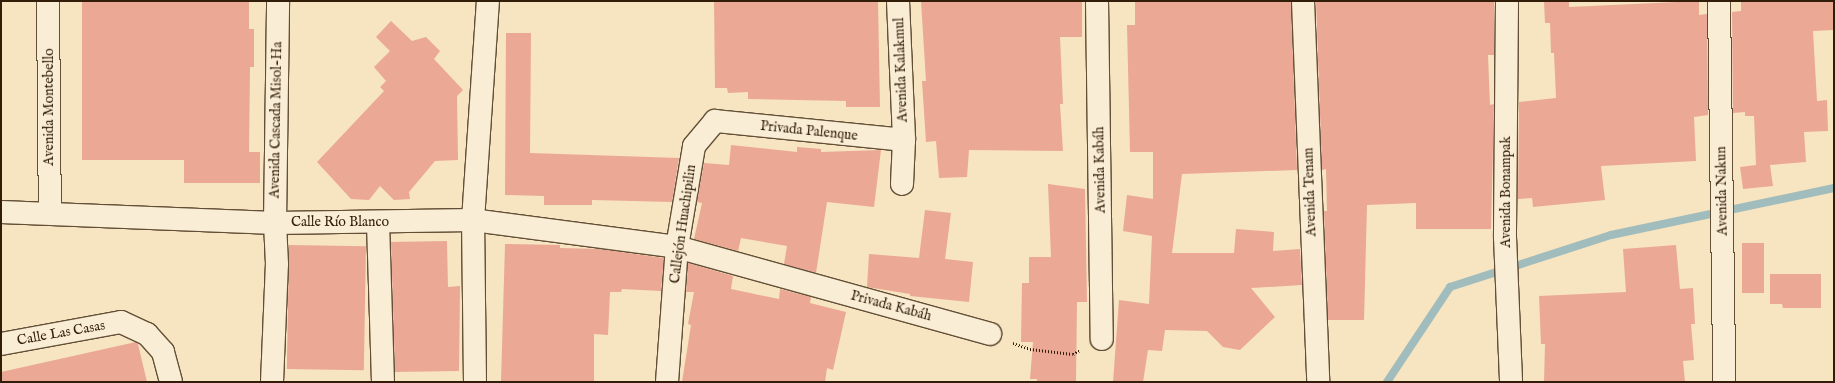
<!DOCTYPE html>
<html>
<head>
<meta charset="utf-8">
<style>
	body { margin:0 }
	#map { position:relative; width:1835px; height:383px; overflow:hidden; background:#f7e4c0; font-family:"IM FELL English",serif }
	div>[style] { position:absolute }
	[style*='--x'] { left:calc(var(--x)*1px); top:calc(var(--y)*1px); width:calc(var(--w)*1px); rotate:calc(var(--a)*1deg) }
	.stream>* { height:8px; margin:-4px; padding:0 4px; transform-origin:4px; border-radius:4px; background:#a1bcbc }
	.building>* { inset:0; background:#eba895; transform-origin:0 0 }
	.path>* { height:2.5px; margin-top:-1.25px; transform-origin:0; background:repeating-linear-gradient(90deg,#311d08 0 1px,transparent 0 3px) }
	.roads { filter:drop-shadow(1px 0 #624f36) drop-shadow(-1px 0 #624f36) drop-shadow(0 1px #624f36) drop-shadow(0 -1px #624f36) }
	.minor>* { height:22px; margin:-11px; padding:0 11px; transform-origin:11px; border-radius:11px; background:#faedd6 }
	span { translate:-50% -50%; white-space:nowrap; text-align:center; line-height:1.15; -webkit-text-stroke:4px #faedd6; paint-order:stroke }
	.street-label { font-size:14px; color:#311d08 }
	.frame { position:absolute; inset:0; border:2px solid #311d08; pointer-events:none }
</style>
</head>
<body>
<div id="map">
	<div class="stream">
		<i style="--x:1387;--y:382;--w:114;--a:-56.4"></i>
		<i style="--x:1450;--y:287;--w:169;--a:-17.9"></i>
		<i style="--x:1611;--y:235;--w:228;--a:-11.9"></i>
	</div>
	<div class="building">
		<i style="clip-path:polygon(82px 1px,249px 1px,249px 29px,254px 29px,254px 67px,250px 67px,249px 152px,260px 152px,260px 183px,184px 183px,184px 160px,82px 160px)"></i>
		<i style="clip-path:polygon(714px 1px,878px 1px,880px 107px,846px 107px,846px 101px,748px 99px,748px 92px,728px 93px,727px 88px,715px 88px)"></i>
		<i style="clip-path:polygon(921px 1px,1082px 1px,1082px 37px,1060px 37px,1063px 104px,1060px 104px,1063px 151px,969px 150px,967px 177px,939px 178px,936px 141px,926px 142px,922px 81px,926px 81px)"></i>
		<i style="clip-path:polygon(1135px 1px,1291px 1px,1297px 170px,1182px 174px,1172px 253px,1234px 253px,1236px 229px,1274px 232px,1273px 251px,1300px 249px,1302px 285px,1251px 288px,1275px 317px,1240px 350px,1223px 347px,1207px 331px,1165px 330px,1162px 351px,1148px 350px,1143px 382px,1113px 382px,1119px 300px,1149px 304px,1152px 236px,1123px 231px,1127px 195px,1153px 199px,1153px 152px,1130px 152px,1127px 25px,1135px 25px)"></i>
		<i style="clip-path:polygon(1316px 1px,1494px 1px,1494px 55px,1488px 55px,1490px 105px,1494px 104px,1491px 229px,1416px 229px,1416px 203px,1367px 205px,1364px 320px,1328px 320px,1324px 211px,1327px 211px,1326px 169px,1322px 170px)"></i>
		<i style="clip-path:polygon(1544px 1px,1569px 1px,1569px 7px,1699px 1px,1699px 15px,1707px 14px,1708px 115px,1694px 117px,1696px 161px,1601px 166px,1605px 200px,1533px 207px,1532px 198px,1518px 199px,1519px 102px,1556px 98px,1554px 53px,1551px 53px,1550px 23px,1545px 23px)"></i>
		<i style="clip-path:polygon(1741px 1px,1834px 1px,1834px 30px,1813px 31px,1817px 101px,1827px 100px,1828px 131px,1804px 132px,1806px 162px,1770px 165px,1773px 186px,1743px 189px,1740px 167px,1756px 165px,1754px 116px,1745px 116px,1745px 112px,1733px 113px,1732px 12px,1741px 11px)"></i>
		<i style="clip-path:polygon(391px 21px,412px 41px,426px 37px,440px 51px,434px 59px,463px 90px,457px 96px,458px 160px,435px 161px,409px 192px,410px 199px,394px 200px,380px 186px,369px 200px,351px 199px,317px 162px,384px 91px,380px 87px,386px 81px,374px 67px,390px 51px,376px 37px)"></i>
		<i style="clip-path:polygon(506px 33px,531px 33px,530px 153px,679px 158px,672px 202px,592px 200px,592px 205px,544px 205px,544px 196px,505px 195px)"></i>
		<i style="clip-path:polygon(731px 145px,797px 152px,797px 147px,821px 149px,821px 152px,881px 150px,874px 207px,827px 202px,816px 273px,784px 264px,787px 246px,741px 238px,738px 251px,694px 239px,702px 203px,697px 202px,704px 163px,729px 165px)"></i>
		<i style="clip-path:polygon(1048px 184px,1085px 189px,1087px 302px,1077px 302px,1076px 382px,1037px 382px,1037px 379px,1030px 379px,1033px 342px,1021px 342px,1022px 283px,1029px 283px,1029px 257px,1051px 257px)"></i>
		<i style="clip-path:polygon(925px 210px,951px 213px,945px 259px,973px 262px,969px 302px,910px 296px,910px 294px,867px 287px,869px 254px,919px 258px)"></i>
		<i style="clip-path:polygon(447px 241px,448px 287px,460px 286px,459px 371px,395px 372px,391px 242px)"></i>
		<i style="left:1742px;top:243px;width:22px;height:50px"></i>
		<i style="clip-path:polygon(505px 244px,560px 245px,560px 248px,600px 249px,664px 258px,661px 291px,622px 289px,621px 292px,610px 292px,608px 335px,594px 334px,594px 382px,501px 382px)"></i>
		<i style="left:289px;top:245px;width:77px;height:124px;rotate:1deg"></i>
		<i style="clip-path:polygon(1676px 245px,1680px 289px,1693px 288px,1695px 324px,1691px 324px,1694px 360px,1683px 361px,1685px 382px,1544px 382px,1545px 344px,1541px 344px,1539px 296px,1626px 292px,1623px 249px)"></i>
		<i style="clip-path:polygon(688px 263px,733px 276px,731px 289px,779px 299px,780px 289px,811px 297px,810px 303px,846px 312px,833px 370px,827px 368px,825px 382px,682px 382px,691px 325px,688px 324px,694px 292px,686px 292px)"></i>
		<i style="clip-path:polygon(1770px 274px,1821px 274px,1821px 308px,1783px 308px,1782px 304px,1770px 304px)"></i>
		<i style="clip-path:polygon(136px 342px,138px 344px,147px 382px,1px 382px,1px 372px)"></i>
	</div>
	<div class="path">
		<i style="--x:1013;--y:343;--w:18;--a:19"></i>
		<i style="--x:1030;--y:349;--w:43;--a:6.6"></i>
		<i style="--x:1073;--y:354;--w:8;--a:-30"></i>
	</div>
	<div class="roads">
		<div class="minor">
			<i style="--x:48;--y:1;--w:212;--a:89.5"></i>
			<i style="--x:898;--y:1;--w:139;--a:87.5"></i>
			<i style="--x:904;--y:140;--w:44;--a:92.6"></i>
			<i style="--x:1097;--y:1;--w:338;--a:89.2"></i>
			<i style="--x:1303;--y:1;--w:381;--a:87.7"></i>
			<i style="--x:1507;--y:1;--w:236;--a:90.5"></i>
			<i style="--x:1505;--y:237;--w:145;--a:87.6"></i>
			<i style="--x:1719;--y:1;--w:381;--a:89.2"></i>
			<i style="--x:1;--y:212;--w:274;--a:2.3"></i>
			<i style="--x:275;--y:223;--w:198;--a:-0.9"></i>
			<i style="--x:473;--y:220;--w:206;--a:7.5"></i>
			<i style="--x:677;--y:247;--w:325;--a:15.5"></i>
			<i style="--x:378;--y:223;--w:159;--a:88.2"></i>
			<i style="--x:1;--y:344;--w:122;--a:-10.4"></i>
			<i style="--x:121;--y:322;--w:29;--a:25"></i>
			<i style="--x:147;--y:334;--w:24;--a:48"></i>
			<i style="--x:163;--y:352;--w:31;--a:75"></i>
			<i style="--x:272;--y:382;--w:118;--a:-87.6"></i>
			<i style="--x:277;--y:264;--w:41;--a:-92.8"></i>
			<i style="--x:275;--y:223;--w:222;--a:-89.2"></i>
			<i style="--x:475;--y:382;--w:162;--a:-90.7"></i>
			<i style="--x:473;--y:220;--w:220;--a:-86.1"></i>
			<i style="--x:667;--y:382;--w:135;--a:-85.8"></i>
			<i style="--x:677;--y:247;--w:102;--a:-80.4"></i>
			<i style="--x:694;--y:146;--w:33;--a:-50"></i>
			<i style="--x:715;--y:121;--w:190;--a:5.7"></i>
		</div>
	</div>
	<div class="street-label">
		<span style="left:901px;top:70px;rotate:-92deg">Avenida Kalakmul</span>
		<span style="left:49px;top:107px;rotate:-90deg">Avenida Montebello</span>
		<span style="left:276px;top:120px;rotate:-89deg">Avenida Cascada Misol-Ha</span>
		<span style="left:809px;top:131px;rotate:6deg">Privada Palenque</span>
		<span style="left:1100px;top:170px;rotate:-91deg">Avenida Kabáh</span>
		<span style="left:1722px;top:191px;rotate:-91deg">Avenida Nakun</span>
		<span style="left:1310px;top:192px;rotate:-92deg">Avenida Tenam</span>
		<span style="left:1506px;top:192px;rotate:-90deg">Avenida Bonampak</span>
		<span style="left:340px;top:222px">Calle Río Blanco</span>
		<span style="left:683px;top:224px;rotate:-82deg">Callejón Huachipilin</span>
		<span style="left:891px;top:306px;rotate:15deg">Privada Kabáh</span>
		<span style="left:61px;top:333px;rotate:-10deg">Calle Las Casas</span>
	</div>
	<div class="frame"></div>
</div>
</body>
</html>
